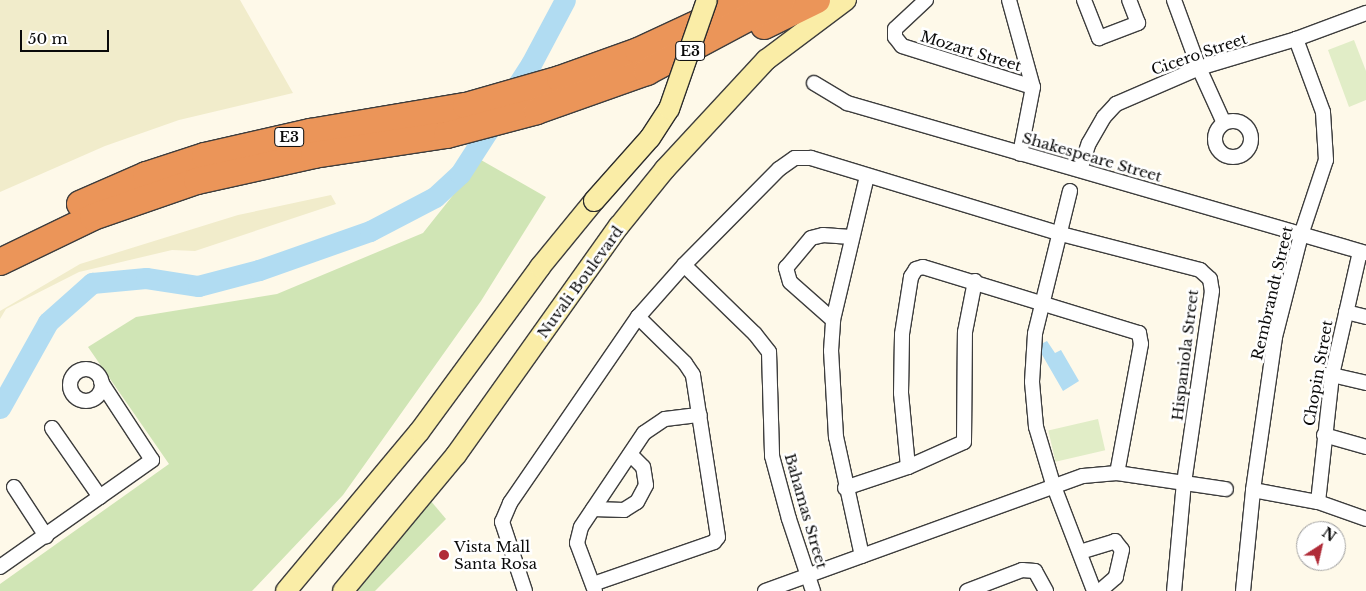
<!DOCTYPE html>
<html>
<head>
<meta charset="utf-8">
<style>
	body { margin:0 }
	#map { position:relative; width:1366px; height:591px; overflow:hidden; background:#fef9e9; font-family:"Libre Baskerville",serif }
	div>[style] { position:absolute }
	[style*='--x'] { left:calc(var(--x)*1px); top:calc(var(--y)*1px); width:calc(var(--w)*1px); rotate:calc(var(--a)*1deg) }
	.farmland>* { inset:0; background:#f1eccb }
	.green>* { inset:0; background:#d0e5b5 }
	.pitch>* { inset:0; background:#e1edc7; transform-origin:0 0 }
	.water>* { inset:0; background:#b1dcf2 }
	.river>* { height:21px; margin:-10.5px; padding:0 10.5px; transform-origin:10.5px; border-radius:10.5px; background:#b1dcf2 }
	.roads { filter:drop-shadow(1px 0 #3d3d3d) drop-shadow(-1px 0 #3d3d3d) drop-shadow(0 1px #3d3d3d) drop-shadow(0 -1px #3d3d3d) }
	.minor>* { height:14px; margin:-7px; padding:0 7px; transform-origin:7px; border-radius:7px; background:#fff }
	.minor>.ring { margin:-7px; padding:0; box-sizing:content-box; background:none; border:14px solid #fff; border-radius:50% }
	.secondary>* { height:20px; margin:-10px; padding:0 10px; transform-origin:10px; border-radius:10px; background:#faeda7 }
	.motorway>* { height:26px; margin:-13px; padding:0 13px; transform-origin:13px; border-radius:13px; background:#eb9559 }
	.bridges { filter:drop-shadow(1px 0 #2c2c2c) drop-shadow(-1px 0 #2c2c2c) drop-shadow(0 1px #2c2c2c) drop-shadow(0 -1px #2c2c2c) }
	.secondary-bridge>* { height:20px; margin:-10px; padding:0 10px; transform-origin:10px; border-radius:10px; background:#faeda7 }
	.dots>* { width:14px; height:14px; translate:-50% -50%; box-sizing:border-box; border:2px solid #fff; border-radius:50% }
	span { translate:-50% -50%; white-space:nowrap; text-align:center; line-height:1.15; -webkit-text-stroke:5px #fff; paint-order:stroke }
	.shield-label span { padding:1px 4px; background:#fff; border:1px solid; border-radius:4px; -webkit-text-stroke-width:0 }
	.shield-label { font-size:14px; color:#0a0a0a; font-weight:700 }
	.street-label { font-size:15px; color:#0a0a0a }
	.poi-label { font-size:15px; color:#0a0a0a }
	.left { translate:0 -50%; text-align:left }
	.north { position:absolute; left:1296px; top:521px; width:50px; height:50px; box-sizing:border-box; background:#fff; border:1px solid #9d9d9d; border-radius:50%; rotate:35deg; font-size:14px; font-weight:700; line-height:20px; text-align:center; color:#0a0a0a }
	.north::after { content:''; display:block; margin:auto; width:18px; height:22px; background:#b02c38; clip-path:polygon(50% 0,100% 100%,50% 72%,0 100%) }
	.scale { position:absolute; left:20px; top:30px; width:89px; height:22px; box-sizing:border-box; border:2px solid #0a0a0a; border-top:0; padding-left:6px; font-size:15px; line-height:18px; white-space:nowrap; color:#0a0a0a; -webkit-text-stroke:4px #fff; paint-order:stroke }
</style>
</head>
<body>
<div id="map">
	<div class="farmland">
		<i style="clip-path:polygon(0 0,240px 0,293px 93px,179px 120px,105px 146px,0 192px)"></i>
		<i style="clip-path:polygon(331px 195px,336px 204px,195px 251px,172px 250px,79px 272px,6px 309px,0 319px,0 311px,80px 264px,238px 215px)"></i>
	</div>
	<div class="green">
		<i style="clip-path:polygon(481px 160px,546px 197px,481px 301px,343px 495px,252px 591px,0 591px,0 584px,169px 464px,88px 347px,136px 317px,277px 294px,423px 233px)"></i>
		<i style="clip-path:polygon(430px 500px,446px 519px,375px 591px,353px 591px)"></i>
	</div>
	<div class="pitch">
		<i style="clip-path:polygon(1354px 40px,1366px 71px,1366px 100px,1349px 107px,1328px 50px)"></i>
		<i style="left:1098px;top:419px;width:32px;height:51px;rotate:77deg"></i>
	</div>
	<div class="water">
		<i style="clip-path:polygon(1047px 341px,1055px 353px,1061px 350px,1079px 381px,1063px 391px,1037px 346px)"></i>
	</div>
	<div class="river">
		<i style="--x:0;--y:408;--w:98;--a:-60.8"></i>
		<i style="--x:48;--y:322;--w:59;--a:-41.6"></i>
		<i style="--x:92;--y:283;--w:54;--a:-5.3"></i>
		<i style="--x:146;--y:278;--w:53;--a:8.7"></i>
		<i style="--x:198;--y:286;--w:63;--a:-14.7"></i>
		<i style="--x:259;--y:270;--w:118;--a:-19.4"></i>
		<i style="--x:370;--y:231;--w:73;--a:-27.6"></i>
		<i style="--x:435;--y:197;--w:34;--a:-43"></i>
		<i style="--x:460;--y:174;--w:131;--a:-57.2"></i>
		<i style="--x:531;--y:64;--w:72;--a:-62"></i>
	</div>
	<div class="roads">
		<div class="minor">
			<i style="--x:926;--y:0;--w:42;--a:136.9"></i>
			<i style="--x:895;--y:29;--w:8;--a:90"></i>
			<i style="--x:895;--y:37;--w:11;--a:52"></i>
			<i style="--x:902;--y:46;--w:137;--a:17.4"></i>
			<i style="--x:1009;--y:0;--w:90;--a:74.6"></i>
			<i style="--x:1033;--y:87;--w:68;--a:101"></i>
			<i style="--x:1084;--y:0;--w:41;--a:68.5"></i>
			<i style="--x:1099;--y:38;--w:42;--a:-21"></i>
			<i style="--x:1138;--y:23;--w:25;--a:-111"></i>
			<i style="--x:1174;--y:0;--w:72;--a:69.8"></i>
			<i style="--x:1199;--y:68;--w:60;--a:65.6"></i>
			<i style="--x:814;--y:83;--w:39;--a:31"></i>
			<i style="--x:847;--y:103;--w:540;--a:16.12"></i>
			<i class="ring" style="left:1215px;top:121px;width:22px;height:22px"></i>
			<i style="--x:1080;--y:170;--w:28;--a:-72"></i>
			<i style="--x:1089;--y:143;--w:30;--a:-60"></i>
			<i style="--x:1104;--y:117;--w:18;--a:-47"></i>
			<i style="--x:1116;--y:104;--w:90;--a:-23.4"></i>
			<i style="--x:1199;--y:68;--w:101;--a:-16.6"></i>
			<i style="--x:1296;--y:39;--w:75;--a:-20.4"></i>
			<i style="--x:1070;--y:191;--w:147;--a:103.8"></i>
			<i style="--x:1035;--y:334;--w:48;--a:93.6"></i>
			<i style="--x:1032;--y:382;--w:45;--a:84.9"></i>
			<i style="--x:1036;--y:427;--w:59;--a:73.4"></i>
			<i style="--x:1053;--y:484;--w:115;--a:69"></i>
			<i style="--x:684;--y:265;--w:99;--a:44.2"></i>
			<i style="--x:755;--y:334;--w:23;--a:52"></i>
			<i style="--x:769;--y:352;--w:104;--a:88.3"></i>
			<i style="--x:772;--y:456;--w:65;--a:74.9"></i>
			<i style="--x:789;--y:519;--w:76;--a:71.6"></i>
			<i style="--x:1346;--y:312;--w:21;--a:14"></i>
			<i style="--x:833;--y:320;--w:57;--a:-138.5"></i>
			<i style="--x:790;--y:282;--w:15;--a:-106"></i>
			<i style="--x:786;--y:268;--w:39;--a:-50"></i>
			<i style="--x:811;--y:238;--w:12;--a:-14"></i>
			<i style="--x:823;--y:235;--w:28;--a:4"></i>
			<i class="ring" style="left:70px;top:369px;width:18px;height:18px"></i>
			<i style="--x:1332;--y:375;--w:35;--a:13"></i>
			<i style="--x:52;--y:428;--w:84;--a:55.2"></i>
			<i style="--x:1324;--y:435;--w:44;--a:15.9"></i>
			<i style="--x:908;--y:467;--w:74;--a:-95.4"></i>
			<i style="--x:901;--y:393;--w:59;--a:-89"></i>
			<i style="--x:902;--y:334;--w:58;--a:-81"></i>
			<i style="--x:911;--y:277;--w:9;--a:-58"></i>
			<i style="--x:916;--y:269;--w:7;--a:-16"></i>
			<i style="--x:923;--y:267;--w:226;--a:17"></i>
			<i style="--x:1139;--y:333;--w:11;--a:80"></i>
			<i style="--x:1141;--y:344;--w:131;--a:100.5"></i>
			<i style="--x:14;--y:487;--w:59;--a:56.9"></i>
			<i style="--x:845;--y:488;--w:66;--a:-18.4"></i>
			<i style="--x:908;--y:467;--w:61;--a:-24.1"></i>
			<i style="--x:964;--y:442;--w:110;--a:-89.5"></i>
			<i style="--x:965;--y:332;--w:52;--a:-78.9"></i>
			<i style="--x:1253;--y:490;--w:66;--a:10.5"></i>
			<i style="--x:1318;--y:502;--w:51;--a:19.5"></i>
			<i style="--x:1318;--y:502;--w:128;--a:-83.7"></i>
			<i style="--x:1332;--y:375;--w:126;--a:-77.2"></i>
			<i style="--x:593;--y:509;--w:31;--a:2"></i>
			<i style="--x:624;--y:510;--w:15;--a:-32"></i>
			<i style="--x:637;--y:502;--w:19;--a:-62"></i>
			<i style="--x:646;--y:485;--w:18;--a:-99"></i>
			<i style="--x:643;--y:467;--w:18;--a:-135"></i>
			<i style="--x:1080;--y:552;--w:37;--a:-17"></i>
			<i style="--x:1115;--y:541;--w:11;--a:52"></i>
			<i style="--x:1122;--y:550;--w:28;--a:103"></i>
			<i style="--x:1116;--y:577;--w:21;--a:139"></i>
			<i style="--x:862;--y:556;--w:122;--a:-102.3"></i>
			<i style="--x:836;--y:437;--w:86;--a:-93.3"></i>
			<i style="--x:831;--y:351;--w:31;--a:-86"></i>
			<i style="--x:833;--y:320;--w:148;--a:-76.7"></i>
			<i style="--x:0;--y:567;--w:186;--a:-35.1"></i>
			<i style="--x:152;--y:460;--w:93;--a:-123.2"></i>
			<i style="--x:593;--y:584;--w:128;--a:-19.1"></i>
			<i style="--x:714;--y:542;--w:6;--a:-51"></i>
			<i style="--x:718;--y:537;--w:164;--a:-98.8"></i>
			<i style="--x:693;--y:375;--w:14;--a:-124"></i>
			<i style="--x:685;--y:363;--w:66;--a:-135.6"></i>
			<i style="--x:525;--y:591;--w:73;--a:-108.4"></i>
			<i style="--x:502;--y:522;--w:21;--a:-67"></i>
			<i style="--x:510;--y:503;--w:226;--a:-55.5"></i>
			<i style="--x:638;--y:317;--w:69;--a:-48.5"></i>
			<i style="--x:684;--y:265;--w:135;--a:-45.3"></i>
			<i style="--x:779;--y:169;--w:19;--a:-35"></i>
			<i style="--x:795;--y:158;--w:16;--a:0"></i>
			<i style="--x:811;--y:158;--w:261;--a:16.9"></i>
			<i style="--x:1061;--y:234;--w:144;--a:14.5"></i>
			<i style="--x:1200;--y:270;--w:13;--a:42"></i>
			<i style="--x:1210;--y:279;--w:12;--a:81"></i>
			<i style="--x:1212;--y:291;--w:193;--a:98.3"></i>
			<i style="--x:1184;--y:482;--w:109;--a:95.2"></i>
			<i style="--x:595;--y:591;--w:51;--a:-110.6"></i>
			<i style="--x:577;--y:543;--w:16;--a:-76"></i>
			<i style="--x:581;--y:527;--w:113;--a:-56.2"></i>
			<i style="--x:644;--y:433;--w:25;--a:-34"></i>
			<i style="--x:665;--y:419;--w:35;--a:-7"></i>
			<i style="--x:765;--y:591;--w:338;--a:-19.9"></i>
			<i style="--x:1083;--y:476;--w:34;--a:-5"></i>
			<i style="--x:1117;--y:473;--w:110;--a:8.4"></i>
			<i style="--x:967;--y:591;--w:59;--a:-20.9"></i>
			<i style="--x:1022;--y:570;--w:13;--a:4"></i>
			<i style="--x:1035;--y:571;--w:23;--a:61"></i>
			<i style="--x:1243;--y:591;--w:101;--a:-84.3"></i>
			<i style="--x:1253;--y:490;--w:155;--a:-81.8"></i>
			<i style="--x:1275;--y:337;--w:105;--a:-75.7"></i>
			<i style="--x:1301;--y:235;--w:79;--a:-71.6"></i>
			<i style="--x:1326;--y:160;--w:48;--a:-93.6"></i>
			<i style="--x:1323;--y:112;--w:78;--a:-110.3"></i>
		</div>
		<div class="secondary">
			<i style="--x:286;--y:591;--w:207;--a:-50.1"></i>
			<i style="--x:419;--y:432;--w:205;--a:-53.7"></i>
			<i style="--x:540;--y:267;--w:85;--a:-50.7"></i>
			<i style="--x:343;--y:591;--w:177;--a:-50.3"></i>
			<i style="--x:456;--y:455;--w:281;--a:-54.6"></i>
			<i style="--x:619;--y:226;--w:73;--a:-51.1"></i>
			<i style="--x:665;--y:169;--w:149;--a:-47.2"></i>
			<i style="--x:766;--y:60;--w:100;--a:-36.9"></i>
		</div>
		<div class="motorway">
			<i style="--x:764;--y:26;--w:59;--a:-26.1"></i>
			<i style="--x:80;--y:204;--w:72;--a:-23.7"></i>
			<i style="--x:146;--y:175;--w:62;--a:-17.9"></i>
			<i style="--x:205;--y:156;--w:108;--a:-12.9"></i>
			<i style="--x:310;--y:132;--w:158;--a:-9.5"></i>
			<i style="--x:466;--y:106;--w:98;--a:-16"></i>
			<i style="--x:560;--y:79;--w:83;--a:-19.7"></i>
			<i style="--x:638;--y:51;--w:121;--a:-24.9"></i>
			<i style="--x:0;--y:262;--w:103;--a:-25.8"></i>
			<i style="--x:93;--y:217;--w:110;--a:-19.1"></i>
			<i style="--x:197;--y:181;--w:120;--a:-12.5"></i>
			<i style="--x:314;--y:155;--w:134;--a:-8.6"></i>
			<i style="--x:447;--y:135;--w:93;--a:-14.9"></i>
			<i style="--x:537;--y:111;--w:117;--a:-19.5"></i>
			<i style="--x:647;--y:72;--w:153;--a:-28.1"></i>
		</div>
	</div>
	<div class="bridges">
		<div class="secondary-bridge">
			<i style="--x:594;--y:201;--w:84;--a:-48.4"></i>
			<i style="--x:650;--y:138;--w:35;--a:-57"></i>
			<i style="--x:669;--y:109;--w:115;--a:-70.8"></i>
		</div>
	</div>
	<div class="dots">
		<i style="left:444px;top:555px;background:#b02c38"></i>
	</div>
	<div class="shield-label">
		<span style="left:690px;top:51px">E3</span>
		<span style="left:289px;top:137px">E3</span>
	</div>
	<div class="street-label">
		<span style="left:971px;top:51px;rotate:17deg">Mozart Street</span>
		<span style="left:1199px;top:54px;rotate:-19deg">Cicero Street</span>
		<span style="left:1092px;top:157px;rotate:16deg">Shakespeare Street</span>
		<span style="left:580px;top:282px;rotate:-54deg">Nuvali Boulevard</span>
		<span style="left:1272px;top:293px;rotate:-77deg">Rembrandt Street</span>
		<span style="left:1185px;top:355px;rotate:-83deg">Hispaniola Street</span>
		<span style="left:1318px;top:373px;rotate:-80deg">Chopin Street</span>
		<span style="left:806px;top:511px;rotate:74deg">Bahamas Street</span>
	</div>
	<div class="poi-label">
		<span class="left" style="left:454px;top:555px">Vista Mall<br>Santa Rosa</span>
	</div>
	<div class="north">N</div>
	<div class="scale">50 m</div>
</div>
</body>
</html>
